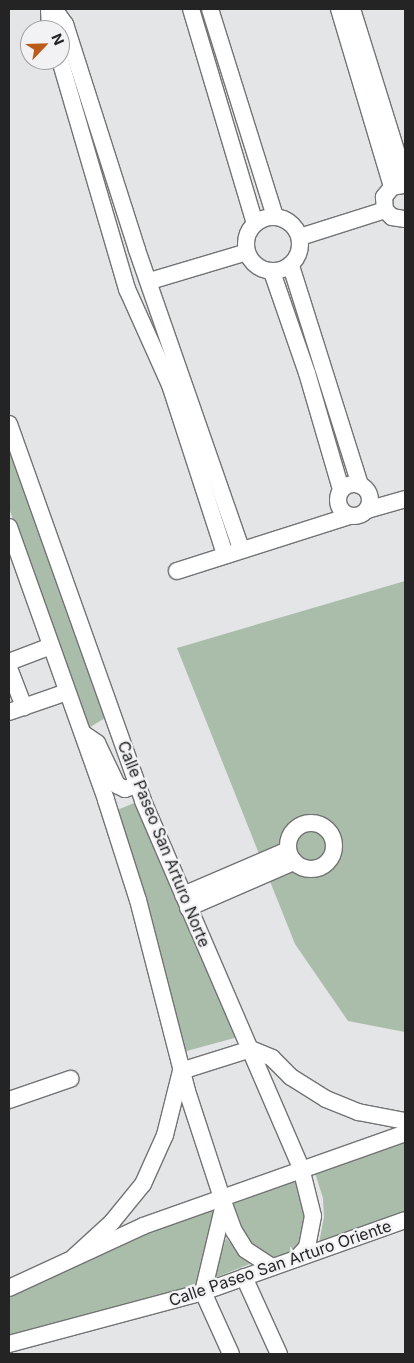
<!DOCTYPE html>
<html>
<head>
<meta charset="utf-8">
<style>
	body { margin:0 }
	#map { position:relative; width:414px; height:1363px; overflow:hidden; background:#e4e5e7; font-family:Inter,sans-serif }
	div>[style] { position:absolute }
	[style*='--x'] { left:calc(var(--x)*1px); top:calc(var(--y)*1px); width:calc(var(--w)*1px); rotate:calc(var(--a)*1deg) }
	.green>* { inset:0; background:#aabcaa }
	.roads { filter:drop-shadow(1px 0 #727374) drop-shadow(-1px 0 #727374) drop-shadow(0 1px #727374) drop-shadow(0 -1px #727374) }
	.minor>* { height:16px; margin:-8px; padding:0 8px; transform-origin:8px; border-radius:8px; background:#fff }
	.minor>.ring { margin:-8px; padding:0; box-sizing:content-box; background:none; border:16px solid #fff; border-radius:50% }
	span { translate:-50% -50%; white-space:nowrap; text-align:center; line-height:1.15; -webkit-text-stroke:4.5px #f2f2f4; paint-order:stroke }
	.street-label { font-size:16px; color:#242425 }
	.frame { position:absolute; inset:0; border:10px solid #242425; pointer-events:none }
	.north { position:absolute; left:20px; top:20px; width:50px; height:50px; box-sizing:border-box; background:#f2f2f4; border:1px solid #a0a0a1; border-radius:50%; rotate:66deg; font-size:14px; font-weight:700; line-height:20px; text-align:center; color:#242425 }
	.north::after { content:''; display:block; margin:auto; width:18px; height:22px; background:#bb5a19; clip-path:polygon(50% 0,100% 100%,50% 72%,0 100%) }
</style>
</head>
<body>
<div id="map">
	<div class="green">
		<i style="clip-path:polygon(9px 432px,110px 715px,87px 729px,9px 508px)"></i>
		<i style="clip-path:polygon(405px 581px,405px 1032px,348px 1021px,295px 944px,177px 648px)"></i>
		<i style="clip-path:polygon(134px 803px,238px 1037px,183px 1052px,115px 811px)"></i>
		<i style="clip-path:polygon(405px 1143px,405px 1211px,319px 1243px,324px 1217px,323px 1198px,315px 1173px)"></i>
		<i style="clip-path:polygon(294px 1180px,304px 1206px,302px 1236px,298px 1246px,286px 1256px,274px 1258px,254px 1247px,244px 1232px,233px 1202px)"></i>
		<i style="clip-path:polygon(216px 1208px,196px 1286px,9px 1335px,9px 1296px,133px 1238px)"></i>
		<i style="clip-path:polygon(226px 1238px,250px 1264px,214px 1278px)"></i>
	</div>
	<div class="roads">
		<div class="minor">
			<i style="--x:49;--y:9;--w:21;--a:87"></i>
			<i style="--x:54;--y:9;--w:19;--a:54"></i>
			<i style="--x:65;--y:24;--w:237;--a:72.3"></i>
			<i style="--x:137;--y:250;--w:316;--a:70.8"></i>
			<i style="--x:191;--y:9;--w:224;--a:73.4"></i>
			<i style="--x:210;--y:9;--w:218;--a:72.6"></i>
			<i style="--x:339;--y:9;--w:186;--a:73.4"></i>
			<i style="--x:352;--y:9;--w:178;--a:72.7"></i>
			<i style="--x:60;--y:60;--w:239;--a:73.7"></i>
			<i style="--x:127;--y:289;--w:105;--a:65.9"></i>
			<i style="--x:170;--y:385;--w:178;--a:72"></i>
			<i style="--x:403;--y:185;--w:11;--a:170"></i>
			<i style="--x:392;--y:187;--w:13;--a:129"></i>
			<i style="--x:384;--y:197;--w:13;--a:86"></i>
			<i style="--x:385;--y:210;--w:10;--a:45"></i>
			<i style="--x:392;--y:217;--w:13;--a:9"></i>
			<i class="ring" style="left:246px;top:217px;width:38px;height:38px"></i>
			<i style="--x:300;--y:237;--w:89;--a:-17.6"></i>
			<i style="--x:291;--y:266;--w:230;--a:72.5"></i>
			<i style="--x:272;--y:272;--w:107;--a:70.9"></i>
			<i style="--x:307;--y:373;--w:121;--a:73.7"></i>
			<i style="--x:150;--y:281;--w:101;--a:-16.6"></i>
			<i style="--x:9;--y:424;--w:400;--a:70.4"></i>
			<i style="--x:143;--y:801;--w:400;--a:66.7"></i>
			<i style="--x:301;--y:1168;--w:49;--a:76"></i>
			<i style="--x:313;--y:1216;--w:32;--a:101"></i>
			<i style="--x:307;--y:1247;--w:15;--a:132"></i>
			<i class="ring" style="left:338px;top:484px;width:16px;height:16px"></i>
			<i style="--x:367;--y:510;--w:40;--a:-16"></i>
			<i style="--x:9;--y:527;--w:290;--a:70.4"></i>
			<i style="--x:106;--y:800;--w:105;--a:72.3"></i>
			<i style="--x:138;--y:900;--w:197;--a:75.6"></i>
			<i style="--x:187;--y:1091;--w:119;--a:71.9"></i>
			<i style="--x:224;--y:1204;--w:29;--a:70"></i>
			<i style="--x:234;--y:1231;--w:22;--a:58"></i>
			<i style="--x:246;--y:1250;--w:31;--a:33"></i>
			<i style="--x:177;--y:571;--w:181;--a:-17.7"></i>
			<i style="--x:9;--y:662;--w:45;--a:-20.9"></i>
			<i style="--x:9;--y:668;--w:42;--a:69"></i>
			<i style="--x:9;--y:712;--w:61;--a:-19"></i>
			<i style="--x:84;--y:734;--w:16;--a:35"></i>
			<i style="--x:97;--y:743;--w:47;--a:64.5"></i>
			<i style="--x:117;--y:785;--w:9;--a:27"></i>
			<i style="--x:125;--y:789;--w:12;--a:-20"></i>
			<i class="ring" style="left:288px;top:823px;width:30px;height:30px"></i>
			<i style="--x:183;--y:895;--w:114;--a:-23.2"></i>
			<i style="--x:188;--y:908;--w:116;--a:-23.5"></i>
			<i style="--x:9;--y:1100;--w:65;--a:-19"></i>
			<i style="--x:224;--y:1204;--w:90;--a:103.4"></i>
			<i style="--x:203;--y:1292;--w:68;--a:65.7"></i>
			<i style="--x:74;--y:1257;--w:52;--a:-42.6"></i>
			<i style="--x:112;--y:1222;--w:49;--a:-50.8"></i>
			<i style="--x:143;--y:1184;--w:54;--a:-65.8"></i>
			<i style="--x:165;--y:1135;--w:66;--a:-76"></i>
			<i style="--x:181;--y:1071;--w:73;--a:-17.4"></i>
			<i style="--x:251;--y:1049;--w:23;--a:23"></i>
			<i style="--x:272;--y:1058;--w:27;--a:45"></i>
			<i style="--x:291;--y:1077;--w:41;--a:32.2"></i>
			<i style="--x:326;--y:1099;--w:35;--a:22"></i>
			<i style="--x:358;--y:1112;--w:48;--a:10.8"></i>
			<i style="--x:244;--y:1277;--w:85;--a:65.6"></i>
			<i style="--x:9;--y:1288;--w:148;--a:-24.8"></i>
			<i style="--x:143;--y:1226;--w:278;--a:-19.5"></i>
			<i style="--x:9;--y:1344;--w:201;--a:-15"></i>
			<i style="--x:203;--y:1292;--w:214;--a:-19.6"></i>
		</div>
	</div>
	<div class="street-label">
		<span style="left:164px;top:844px;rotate:68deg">Calle Paseo San Arturo Norte</span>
		<span style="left:280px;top:1263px;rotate:-19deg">Calle Paseo San Arturo Oriente</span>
	</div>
	<div class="frame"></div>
	<div class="north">N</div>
</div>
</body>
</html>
